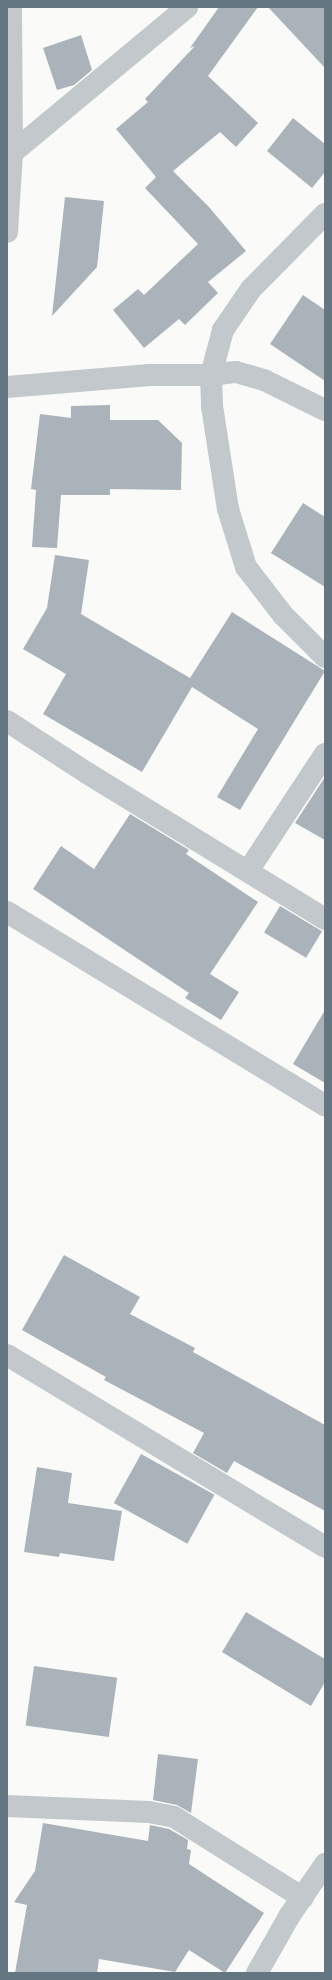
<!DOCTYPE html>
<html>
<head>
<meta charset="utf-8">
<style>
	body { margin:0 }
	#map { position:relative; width:332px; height:1980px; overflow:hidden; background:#fafaf8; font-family:"Fira Sans Condensed",sans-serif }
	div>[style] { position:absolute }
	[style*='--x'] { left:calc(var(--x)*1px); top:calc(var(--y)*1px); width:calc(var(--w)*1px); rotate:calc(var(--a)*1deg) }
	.building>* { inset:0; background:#aab3b9; transform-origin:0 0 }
	.minor>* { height:22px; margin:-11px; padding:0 11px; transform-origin:11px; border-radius:11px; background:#c3c8cc }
	.tertiary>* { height:22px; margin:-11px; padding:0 11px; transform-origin:11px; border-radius:11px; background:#c3c8cc }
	span { translate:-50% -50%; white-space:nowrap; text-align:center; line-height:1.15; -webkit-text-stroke:4px #fff; paint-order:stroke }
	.frame { position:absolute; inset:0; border:8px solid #657683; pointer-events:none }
</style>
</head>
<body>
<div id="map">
	<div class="building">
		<i style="clip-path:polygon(219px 7px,258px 7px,208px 76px,258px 123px,236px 147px,220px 132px,173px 171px,209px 207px,246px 251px,208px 282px,218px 293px,185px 325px,179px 319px,144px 348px,113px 310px,138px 289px,144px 295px,198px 244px,145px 188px,156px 177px,116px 129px,148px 102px,145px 99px,195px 46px,190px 48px)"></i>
		<i style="clip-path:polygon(268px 7px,325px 7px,325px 68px)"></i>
		<i style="clip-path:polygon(81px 35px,92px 70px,74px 85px,57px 90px,43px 48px)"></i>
		<i style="clip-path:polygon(293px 118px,325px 144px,325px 172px,312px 188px,267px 151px)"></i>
		<i style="clip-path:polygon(65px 197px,104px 201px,97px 267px,52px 316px)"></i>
		<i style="clip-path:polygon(303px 295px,325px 310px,325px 381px,270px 344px)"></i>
		<i style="clip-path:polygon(110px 405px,110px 420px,158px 420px,182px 443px,181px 490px,110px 489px,110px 495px,61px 495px,57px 548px,32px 547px,36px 490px,31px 489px,40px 414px,71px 418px,71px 406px)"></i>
		<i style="clip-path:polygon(303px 503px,325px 517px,325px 587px,271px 553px)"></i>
		<i style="clip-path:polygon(55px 555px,89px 560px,81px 614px,190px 678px,232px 612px,325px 671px,240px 810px,217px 797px,258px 729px,192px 687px,142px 772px,43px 714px,66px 674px,23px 649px,47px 608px)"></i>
		<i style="clip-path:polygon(325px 777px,325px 840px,295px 823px)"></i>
		<i style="clip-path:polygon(130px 814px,189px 850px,186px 854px,258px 902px,210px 974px,239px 992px,221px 1020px,185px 998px,189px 993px,33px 889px,61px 846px,94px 869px)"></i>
		<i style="left:280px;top:906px;width:49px;height:31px;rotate:31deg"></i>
		<i style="clip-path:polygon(325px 1010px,325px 1083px,293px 1064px)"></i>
		<i style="clip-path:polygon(64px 1255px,140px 1297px,130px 1314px,195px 1348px,193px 1352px,325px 1425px,325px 1511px,234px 1461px,227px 1473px,193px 1453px,204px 1433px,104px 1380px,106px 1377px,22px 1330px)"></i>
		<i style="left:141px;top:1454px;width:84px;height:56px;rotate:29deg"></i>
		<i style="clip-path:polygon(37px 1467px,72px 1473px,68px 1503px,122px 1511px,114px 1561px,60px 1553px,59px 1557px,24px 1552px)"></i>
		<i style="clip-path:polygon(246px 1612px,325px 1659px,325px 1682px,311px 1706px,222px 1652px)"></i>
		<i style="left:34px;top:1666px;width:84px;height:60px;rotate:8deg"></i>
		<i style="clip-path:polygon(158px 1754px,198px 1759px,191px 1813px,177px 1805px,153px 1800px)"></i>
		<i style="clip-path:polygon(43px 1823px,148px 1841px,150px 1825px,169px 1829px,188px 1840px,187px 1849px,191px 1850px,189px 1864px,264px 1913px,225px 1973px,189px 1950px,175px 1972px,99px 1959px,97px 1973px,15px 1973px,27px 1905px,14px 1902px,35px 1871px)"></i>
	</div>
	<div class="minor">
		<i style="--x:12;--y:153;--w:228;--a:-39.8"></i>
		<i style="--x:325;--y:214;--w:105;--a:134.6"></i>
		<i style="--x:251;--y:289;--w:50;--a:124.3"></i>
		<i style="--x:223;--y:330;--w:47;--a:104.9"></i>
		<i style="--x:211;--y:375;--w:31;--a:88"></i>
		<i style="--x:212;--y:406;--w:104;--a:81.2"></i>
		<i style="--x:228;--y:509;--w:61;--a:72.8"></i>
		<i style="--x:246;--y:567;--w:61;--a:52.4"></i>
		<i style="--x:283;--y:615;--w:59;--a:45"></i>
		<i style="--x:7;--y:387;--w:143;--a:-4.8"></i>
		<i style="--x:149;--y:375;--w:62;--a:0"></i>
		<i style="--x:211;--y:375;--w:25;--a:-7"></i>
		<i style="--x:236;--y:372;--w:29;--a:16"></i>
		<i style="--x:264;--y:380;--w:68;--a:26.2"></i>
		<i style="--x:7;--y:721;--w:95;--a:33"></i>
		<i style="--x:87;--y:773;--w:279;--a:31.5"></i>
		<i style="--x:248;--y:871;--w:140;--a:-56.7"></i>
		<i style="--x:7;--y:912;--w:372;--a:31.3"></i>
		<i style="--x:7;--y:1355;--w:371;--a:31.1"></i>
		<i style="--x:7;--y:1806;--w:142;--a:2.4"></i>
		<i style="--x:149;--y:1812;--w:25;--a:11"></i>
		<i style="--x:174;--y:1817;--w:152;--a:32.1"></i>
		<i style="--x:257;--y:1973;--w:67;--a:-60.4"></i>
		<i style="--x:290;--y:1915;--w:62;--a:-55.5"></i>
	</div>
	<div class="tertiary">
		<i style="--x:7;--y:232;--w:79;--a:-86.4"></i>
		<i style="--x:12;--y:153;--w:146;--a:-90.4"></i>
	</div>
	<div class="frame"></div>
</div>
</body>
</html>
